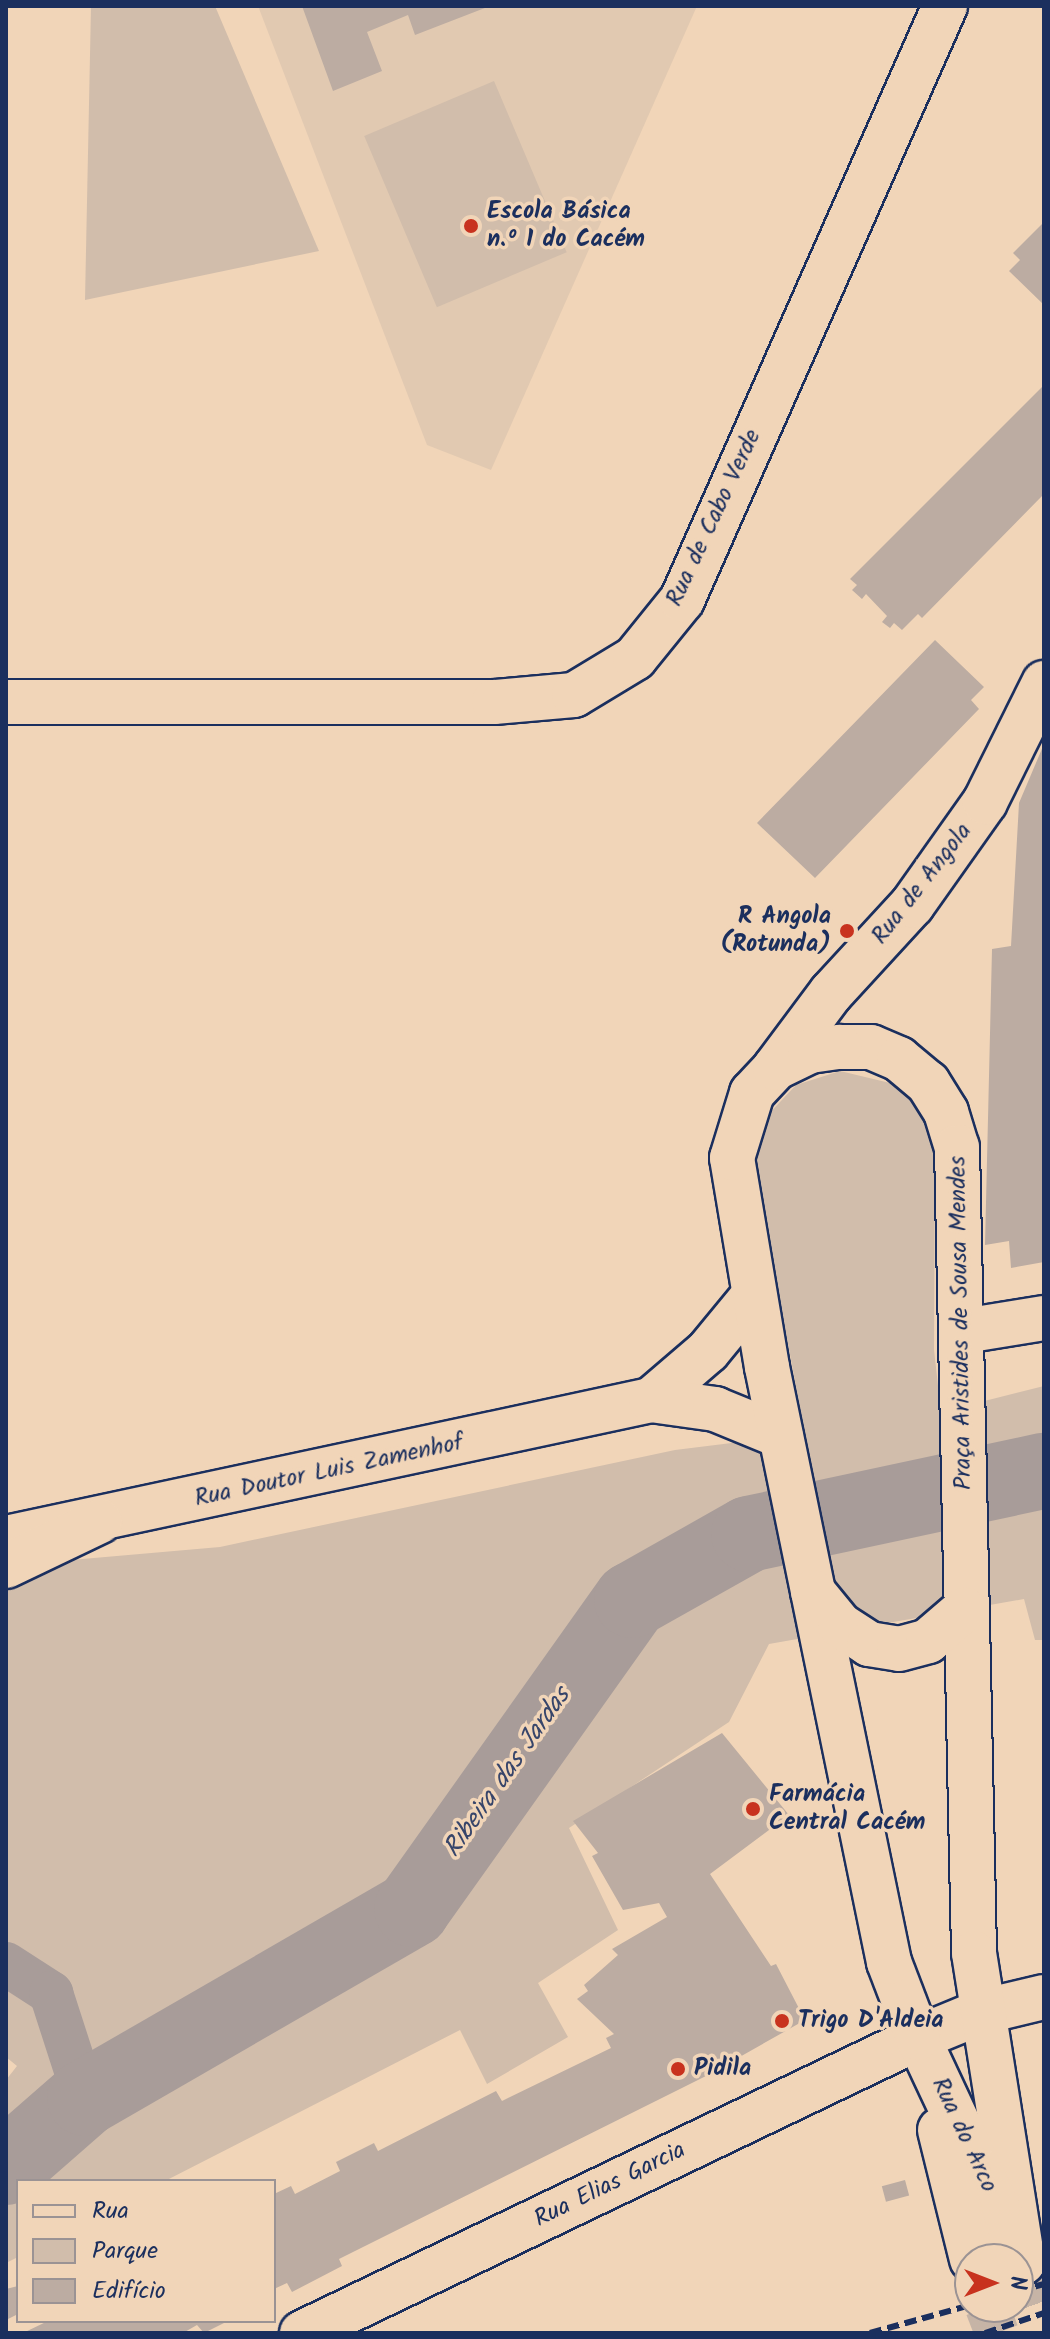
<!DOCTYPE html>
<html>
<head>
<meta charset="utf-8">
<style>
	body { margin:0 }
	#map { position:relative; width:1050px; height:2339px; overflow:hidden; background:#f1d5b8; font-family:Kalam,sans-serif }
	div>[style] { position:absolute }
	[style*='--x'] { left:calc(var(--x)*1px); top:calc(var(--y)*1px); width:calc(var(--w)*1px); rotate:calc(var(--a)*1deg) }
	.built>* { inset:0; background:#e1c9b1 }
	.green>* { inset:0; background:#d1bdab; transform-origin:0 0 }
	.canal>* { height:44px; margin:-22px; padding:0 22px; transform-origin:22px; border-radius:22px; background:#a89c99 }
	.river>* { height:76px; margin:-38px; padding:0 38px; transform-origin:38px; border-radius:38px; background:#a89c99 }
	.building>* { inset:0; background:#bcaca2; transform-origin:0 0 }
	.major-tunnel>* { height:44px; margin-top:-22px; transform-origin:0; background:repeating-linear-gradient(90deg,#c6b4a6 0 44px,transparent 0 66px) }
	.roads { filter:drop-shadow(2px 0 #1b2f5e) drop-shadow(-2px 0 #1b2f5e) drop-shadow(0 2px #1b2f5e) drop-shadow(0 -2px #1b2f5e) }
	.minor>* { height:44px; margin:-22px; padding:0 22px; transform-origin:22px; border-radius:22px; background:#f1d5b8 }
	.major>* { height:44px; margin:-22px; padding:0 22px; transform-origin:22px; border-radius:22px; background:#f1d5b8 }
	.highway>* { height:44px; margin:-22px; padding:0 22px; transform-origin:22px; border-radius:22px; background:#f1d5b8 }
	.rail>* { height:6px; margin-top:-3px; transform-origin:0; background:repeating-linear-gradient(90deg,#1b2f5e 0 12px,transparent 0 18px) }
	.dots>* { width:22px; height:22px; translate:-50% -50%; box-sizing:border-box; border:4px solid #f1d5b8; border-radius:50% }
	span { translate:-50% -50%; white-space:nowrap; text-align:center; line-height:1.15; -webkit-text-stroke:7px #f1d5b8; paint-order:stroke }
	.poi-label { font-size:24px; color:#1b2f5e; font-weight:700 }
	.left { translate:0 -50%; text-align:left }
	.right { translate:-100% -50%; text-align:right }
	.street-label { font-size:24px; color:#1b2f5e }
	.water-label { font-size:26px; color:#37456a; font-style:italic }
	.frame { position:absolute; inset:0; border:8px solid #1b2f5e; pointer-events:none }
	.legend { position:absolute; left:16px; top:2179px; width:260px; height:144px; box-sizing:border-box; background:#f1d5b8; border:2px solid #9b9394; margin:0; padding:10px 14px; list-style:none; font-size:24px; color:#1b2f5e }
	.legend li { display:flex; align-items:center; gap:16px; height:40px }
	.legend b { width:40px; border:2px solid #9b9394 }
	.north { position:absolute; left:954px; top:2243px; width:80px; height:80px; box-sizing:border-box; background:#f1d5b8; border:2px solid #9b9394; border-radius:50%; rotate:90deg; font-size:22px; font-weight:700; line-height:32px; text-align:center; color:#1b2f5e }
	.north::after { content:''; display:block; margin:auto; width:28px; height:36px; background:#c8321e; clip-path:polygon(50% 0,100% 100%,50% 72%,0 100%) }
</style>
</head>
<body>
<div id="map">
	<div class="built">
		<i style="clip-path:polygon(258px 6px,697px 6px,491px 470px,427px 445px)"></i>
	</div>
	<div class="green">
		<i style="clip-path:polygon(91px 6px,215px 6px,319px 251px,85px 300px)"></i>
		<i style="left:494px;top:81px;width:186px;height:141px;rotate:67deg"></i>
		<i style="clip-path:polygon(840px 1071px,890px 1083px,923px 1110px,935px 1149px,934px 1350px,941px 1412px,1044px 1386px,1044px 1640px,1035px 1640px,1024px 1599px,769px 1644px,729px 1722px,569px 1828px,618px 1930px,538px 1983px,568px 2037px,487px 2084px,460px 2030px,165px 2181px,18px 2181px,18px 2257px,6px 2263px,6px 2080px,17px 2066px,6px 2057px,6px 1584px,71px 1560px,220px 1547px,675px 1450px,805px 1434px,755px 1169px,764px 1119px,796px 1085px)"></i>
	</div>
	<div class="canal">
		<i style="--x:6;--y:1964;--w:54;--a:32.8"></i>
		<i style="--x:51;--y:1993;--w:110;--a:72.1"></i>
	</div>
	<div class="river">
		<i style="--x:6;--y:2167;--w:105;--a:-41.1"></i>
		<i style="--x:85;--y:2098;--w:378;--a:-30"></i>
		<i style="--x:412;--y:1909;--w:379;--a:-54.6"></i>
		<i style="--x:632;--y:1600;--w:134;--a:-29.4"></i>
		<i style="--x:749;--y:1534;--w:302;--a:-12.1"></i>
	</div>
	<div class="building">
		<i style="clip-path:polygon(302px 6px,490px 6px,415px 35px,408px 15px,367px 32px,382px 71px,333px 91px)"></i>
		<i style="clip-path:polygon(1044px 222px,1044px 305px,1009px 271px,1020px 260px,1013px 253px)"></i>
		<i style="clip-path:polygon(1044px 385px,1044px 494px,922px 618px,918px 614px,902px 630px,894px 623px,890px 628px,882px 622px,887px 616px,866px 594px,862px 599px,852px 590px,857px 585px,850px 579px)"></i>
		<i style="clip-path:polygon(935px 640px,984px 687px,971px 700px,979px 709px,815px 878px,757px 823px)"></i>
		<i style="clip-path:polygon(1044px 744px,1044px 1262px,1011px 1268px,1009px 1241px,985px 1245px,992px 949px,1011px 946px,1019px 803px)"></i>
		<i style="clip-path:polygon(722px 1733px,789px 1815px,710px 1874px,771px 1966px,776px 1964px,805px 2020px,706px 2076px,339px 2259px,342px 2266px,292px 2292px,287px 2283px,274px 2289px,274px 2194px,291px 2186px,295px 2194px,340px 2171px,336px 2162px,374px 2143px,378px 2151px,496px 2091px,502px 2101px,611px 2048px,606px 2038px,614px 2034px,577px 1999px,588px 1991px,584px 1985px,618px 1955px,612px 1949px,667px 1917px,659px 1903px,623px 1910px,592px 1856px,598px 1853px,573px 1821px)"></i>
		<i style="left:905px;top:2180px;width:16px;height:24px;rotate:75deg"></i>
		<i style="clip-path:polygon(18px 2286px,18px 2314px,6px 2320px,6px 2289px)"></i>
		<i style="clip-path:polygon(48px 2321px,228px 2321px,204px 2333px,197px 2325px,183px 2333px,23px 2333px)"></i>
	</div>
	<div class="major-tunnel">
		<i style="--x:1023;--y:2262;--w:62;--a:70.1"></i>
		<i style="--x:987;--y:2307;--w:28;--a:69"></i>
	</div>
	<div class="roads">
		<div class="minor">
			<i style="--x:6;--y:702;--w:488;--a:0"></i>
			<i style="--x:494;--y:702;--w:80;--a:-5"></i>
			<i style="--x:574;--y:695;--w:71;--a:-31.2"></i>
			<i style="--x:635;--y:658;--w:75;--a:-51"></i>
			<i style="--x:682;--y:600;--w:650;--a:-66.12"></i>
			<i style="--x:775;--y:1068;--w:94;--a:-53.3"></i>
			<i style="--x:831;--y:993;--w:120;--a:-47.4"></i>
			<i style="--x:912;--y:905;--w:126;--a:-54.7"></i>
			<i style="--x:985;--y:802;--w:133;--a:-63.6"></i>
			<i style="--x:964;--y:1331;--w:81;--a:-9.2"></i>
			<i style="--x:651;--y:1400;--w:75;--a:-40.7"></i>
			<i style="--x:708;--y:1351;--w:72;--a:-50.6"></i>
			<i style="--x:6;--y:1538;--w:660;--a:-12.08"></i>
			<i style="--x:651;--y:1400;--w:65;--a:8"></i>
			<i style="--x:715;--y:1409;--w:71;--a:22.2"></i>
			<i style="--x:302;--y:2333;--w:683;--a:-25.59"></i>
			<i style="--x:918;--y:2038;--w:68;--a:-22.4"></i>
			<i style="--x:981;--y:2012;--w:65;--a:-13.4"></i>
		</div>
		<div class="major">
			<i style="--x:840;--y:1047;--w:31;--a:0"></i>
			<i style="--x:871;--y:1047;--w:30;--a:23"></i>
			<i style="--x:899;--y:1059;--w:38;--a:40"></i>
			<i style="--x:928;--y:1083;--w:34;--a:58"></i>
			<i style="--x:946;--y:1112;--w:37;--a:73"></i>
			<i style="--x:957;--y:1147;--w:806;--a:88.79"></i>
			<i style="--x:974;--y:1953;--w:313;--a:81"></i>
			<i style="--x:1023;--y:2262;--w:247;--a:-115.1"></i>
			<i style="--x:918;--y:2038;--w:81;--a:-110.9"></i>
			<i style="--x:889;--y:1962;--w:607;--a:-101.59"></i>
			<i style="--x:767;--y:1367;--w:212;--a:-99.5"></i>
			<i style="--x:732;--y:1158;--w:68;--a:-72.9"></i>
			<i style="--x:752;--y:1093;--w:34;--a:-47"></i>
			<i style="--x:775;--y:1068;--w:39;--a:-26"></i>
			<i style="--x:810;--y:1051;--w:30;--a:-8"></i>
			<i style="--x:813;--y:1592;--w:43;--a:50.7"></i>
			<i style="--x:840;--y:1625;--w:35;--a:33"></i>
			<i style="--x:869;--y:1644;--w:30;--a:9"></i>
			<i style="--x:899;--y:1649;--w:30;--a:-15"></i>
			<i style="--x:928;--y:1641;--w:48;--a:-40.7"></i>
			<i style="--x:940;--y:2130;--w:133;--a:76.1"></i>
		</div>
		<div class="highway">
			<i style="--x:6;--y:1566;--w:104;--a:-25.6"></i>
		</div>
	</div>
	<div class="rail">
		<i style="--x:1018;--y:2291;--w:27;--a:-15"></i>
		<i style="--x:870;--y:2333;--w:104;--a:-15.6"></i>
		<i style="--x:985;--y:2333;--w:62;--a:-18.7"></i>
	</div>
	<div class="dots">
		<i style="left:471px;top:226px;background:#c8321e"></i>
		<i style="left:847px;top:931px;background:#c8321e"></i>
		<i style="left:753px;top:1809px;background:#c8321e"></i>
		<i style="left:782px;top:2021px;background:#c8321e"></i>
		<i style="left:678px;top:2069px;background:#c8321e"></i>
	</div>
	<div class="poi-label">
		<span class="left" style="left:487px;top:226px">Escola Básica<br>n.º 1 do Cacém</span>
		<span class="right" style="left:831px;top:931px">R Angola<br>(Rotunda)</span>
		<span class="left" style="left:769px;top:1809px">Farmácia<br>Central Cacém</span>
		<span class="left" style="left:798px;top:2021px">Trigo D'Aldeia</span>
		<span class="left" style="left:694px;top:2069px">Pidila</span>
	</div>
	<div class="street-label">
		<span style="left:714px;top:518px;rotate:-65deg">Rua de Cabo Verde</span>
		<span style="left:922px;top:884px;rotate:-52deg">Rua de Angola</span>
		<span style="left:961px;top:1323px;rotate:-91deg">Praça Aristides de Sousa Mendes</span>
		<span style="left:329px;top:1471px;rotate:-12deg">Rua Doutor Luis Zamenhof</span>
		<span style="left:964px;top:2135px;rotate:65deg">Rua do Arco</span>
		<span style="left:610px;top:2185px;rotate:-26deg">Rua Elias Garcia</span>
	</div>
	<div class="water-label">
		<span style="left:508px;top:1773px;rotate:-55deg">Ribeira das Jardas</span>
	</div>
	<div class="frame"></div>
	<ul class="legend">
	<li><b style="height:10px;background:#f1d5b8"></b>Rua</li>
	<li><b style="height:22px;background:#d1bdab"></b>Parque</li>
	<li><b style="height:22px;background:#bcaca2"></b>Edifício</li>
	</ul>
	<div class="north">N</div>
</div>
</body>
</html>
